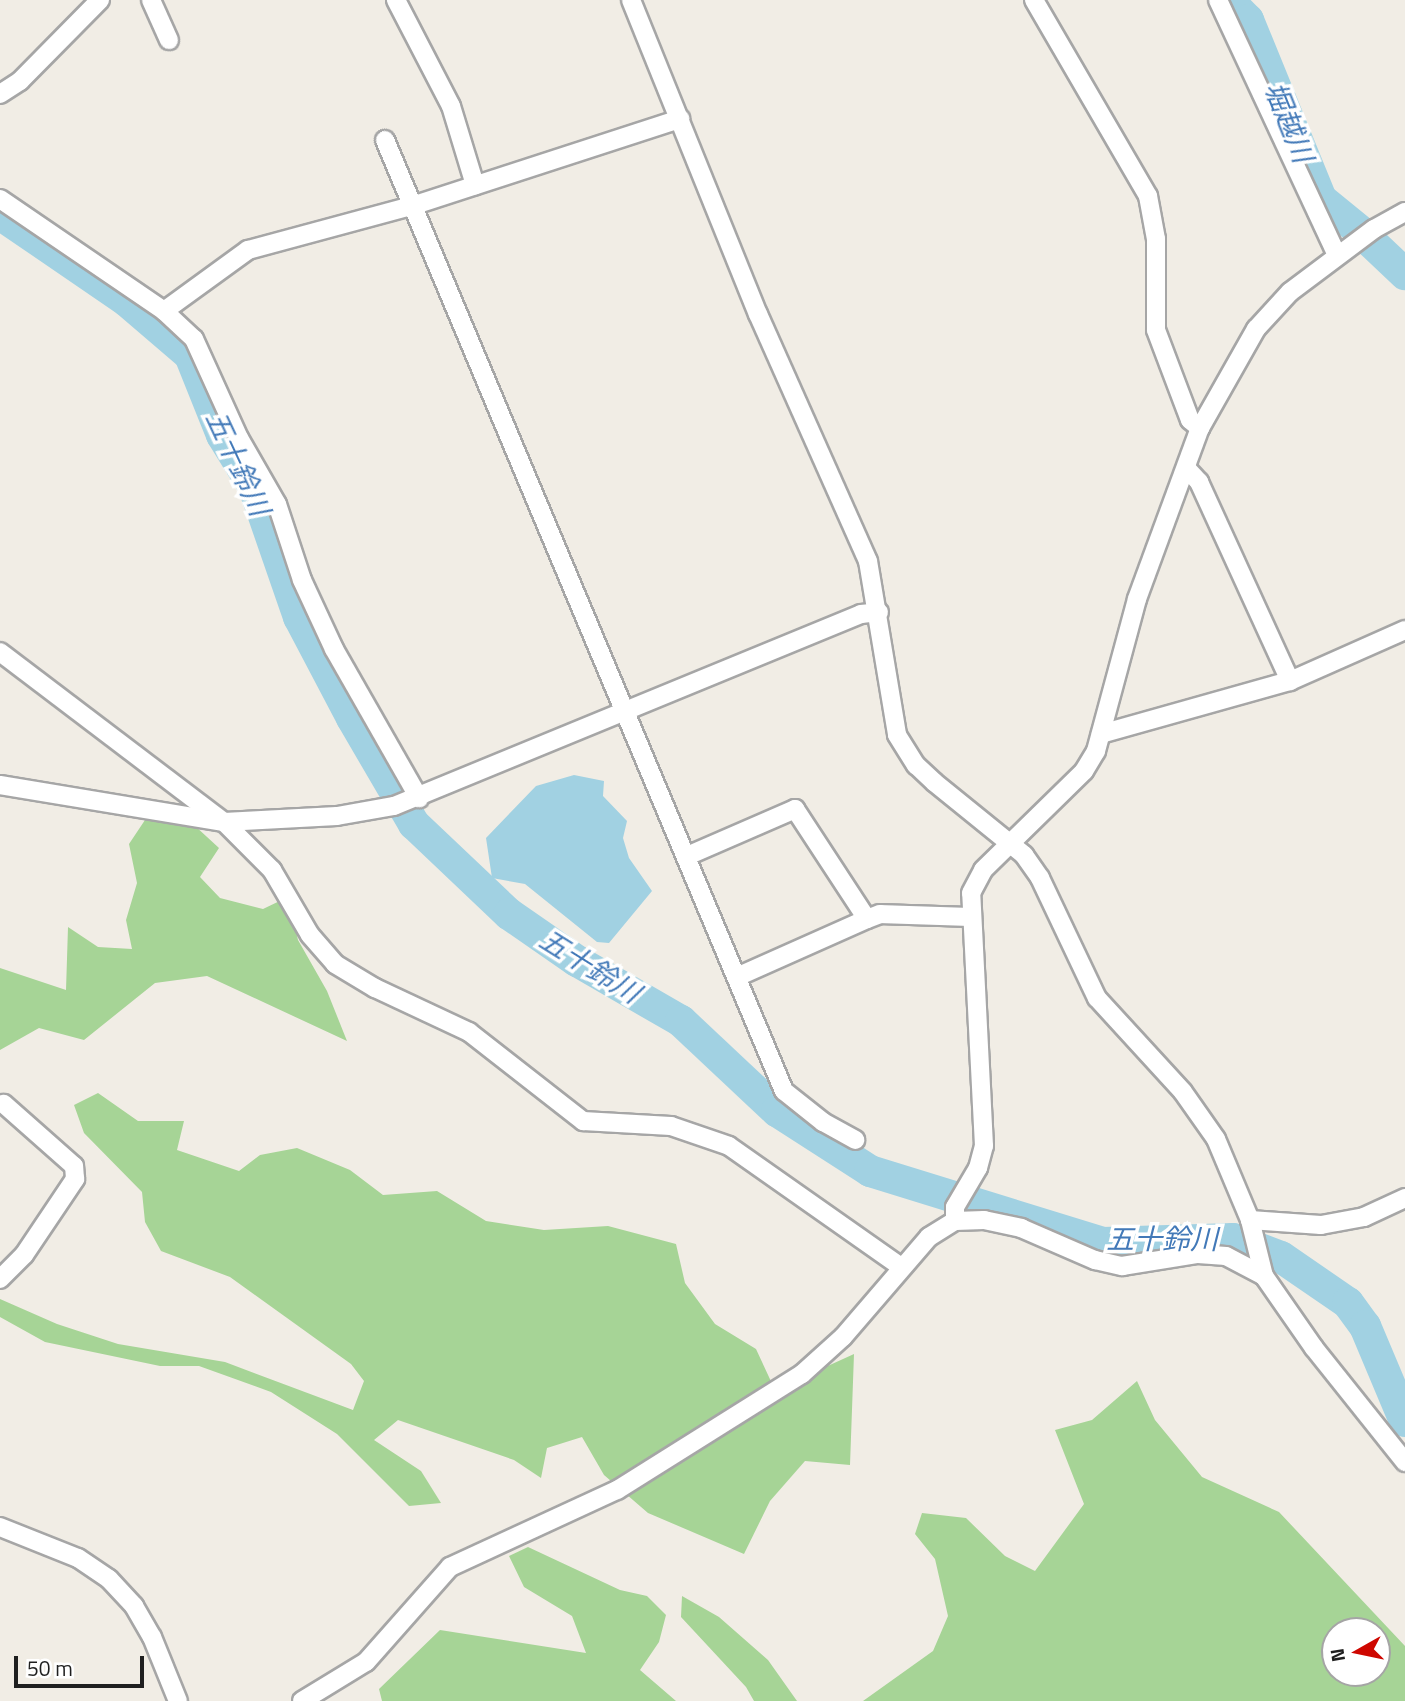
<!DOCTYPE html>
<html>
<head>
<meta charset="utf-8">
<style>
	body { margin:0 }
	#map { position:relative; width:1405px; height:1701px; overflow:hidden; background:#f1ede5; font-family:"Titillium Web","Noto Sans JP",sans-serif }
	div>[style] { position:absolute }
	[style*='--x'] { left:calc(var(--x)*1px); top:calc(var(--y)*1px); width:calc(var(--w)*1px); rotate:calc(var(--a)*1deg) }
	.forest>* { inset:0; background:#a6d496 }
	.water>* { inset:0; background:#a1d1e2 }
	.river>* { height:32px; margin:-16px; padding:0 16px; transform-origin:16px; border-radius:16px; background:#a1d1e2 }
	.roads { filter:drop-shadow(2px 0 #a6a6a6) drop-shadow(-2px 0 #a6a6a6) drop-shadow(0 2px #a6a6a6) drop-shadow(0 -2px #a6a6a6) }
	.minor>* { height:18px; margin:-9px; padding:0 9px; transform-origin:9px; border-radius:9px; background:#fff }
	span { translate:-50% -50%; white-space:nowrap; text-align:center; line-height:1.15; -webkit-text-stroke:7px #fff; paint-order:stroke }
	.water-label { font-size:28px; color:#4279b8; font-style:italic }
	.north { position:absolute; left:1321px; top:1617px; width:70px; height:70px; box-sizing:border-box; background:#fff; border:2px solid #a5a5a5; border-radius:50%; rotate:261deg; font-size:19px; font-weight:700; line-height:28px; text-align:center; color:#1f1f1f }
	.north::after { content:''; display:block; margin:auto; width:24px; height:32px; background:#ce0700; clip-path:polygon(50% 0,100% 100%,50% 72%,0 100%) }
	.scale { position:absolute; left:14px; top:1656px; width:130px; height:32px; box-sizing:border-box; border:4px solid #1f1f1f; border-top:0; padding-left:9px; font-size:21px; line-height:24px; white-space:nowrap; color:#1f1f1f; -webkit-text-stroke:5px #fff; paint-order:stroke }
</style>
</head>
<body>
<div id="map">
	<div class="forest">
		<i style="clip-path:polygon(145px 820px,194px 825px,219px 848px,200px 877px,220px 898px,263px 909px,288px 897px,298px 940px,327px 991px,347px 1041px,207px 976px,155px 983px,84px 1040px,39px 1028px,0 1050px,0 968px,66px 990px,68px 927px,98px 947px,132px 949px,126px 920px,137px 883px,129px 844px)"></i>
		<i style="clip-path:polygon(98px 1093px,138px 1121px,184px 1121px,177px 1150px,239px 1171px,260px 1155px,297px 1148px,350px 1170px,383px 1195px,437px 1191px,486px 1221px,544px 1230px,608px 1226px,676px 1244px,685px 1283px,715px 1324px,756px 1349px,775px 1390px,854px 1354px,850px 1465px,805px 1461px,770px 1501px,744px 1554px,648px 1513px,604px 1475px,582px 1437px,547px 1448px,541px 1478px,514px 1460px,398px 1420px,374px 1440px,421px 1471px,441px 1503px,409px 1506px,337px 1434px,271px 1392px,199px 1366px,160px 1366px,45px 1342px,0 1317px,0 1299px,57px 1324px,118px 1344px,225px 1362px,353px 1410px,364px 1381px,351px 1364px,230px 1277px,161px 1251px,145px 1222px,142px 1192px,84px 1133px,74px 1105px)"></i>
		<i style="clip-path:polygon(evenodd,1137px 1381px,1155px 1420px,1202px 1477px,1279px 1512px,1405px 1646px,1405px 1701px,863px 1701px,933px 1651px,948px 1616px,935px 1559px,915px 1534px,922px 1513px,966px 1518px,1005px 1556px,1035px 1571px,1084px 1504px,1055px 1430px,1092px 1420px,1137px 1381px,1335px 1631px,1377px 1631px,1377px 1673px,1335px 1673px,1335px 1631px)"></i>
		<i style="clip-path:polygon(528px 1547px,620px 1590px,647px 1596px,666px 1615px,659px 1642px,640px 1670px,676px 1701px,382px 1701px,379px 1689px,440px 1630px,586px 1653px,572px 1616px,524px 1587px,509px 1556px)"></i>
		<i style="clip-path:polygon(682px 1596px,719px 1617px,768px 1660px,797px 1701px,754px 1701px,746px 1687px,681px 1617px)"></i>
	</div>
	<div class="water">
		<i style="clip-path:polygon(574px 775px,604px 781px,603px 796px,627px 821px,623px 838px,629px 858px,652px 891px,609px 943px,597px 942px,525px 884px,492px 878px,486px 838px,536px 786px)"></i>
	</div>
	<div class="river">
		<i style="--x:1231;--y:3;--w:24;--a:45"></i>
		<i style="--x:1248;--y:20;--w:193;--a:67.8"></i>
		<i style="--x:1321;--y:199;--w:50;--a:39.4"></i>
		<i style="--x:0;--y:214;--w:154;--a:34.4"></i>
		<i style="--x:127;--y:301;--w:83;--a:40.6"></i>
		<i style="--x:190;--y:355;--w:86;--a:68.2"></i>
		<i style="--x:222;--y:435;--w:61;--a:58.4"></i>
		<i style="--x:254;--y:487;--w:138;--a:70.9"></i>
		<i style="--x:299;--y:617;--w:114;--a:62.3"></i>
		<i style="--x:352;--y:718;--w:123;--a:59.7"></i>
		<i style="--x:414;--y:824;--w:131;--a:43.5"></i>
		<i style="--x:509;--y:914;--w:83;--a:34.7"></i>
		<i style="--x:577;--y:961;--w:120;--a:30"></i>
		<i style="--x:681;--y:1021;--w:132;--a:43.2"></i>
		<i style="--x:777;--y:1111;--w:111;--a:32.8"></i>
		<i style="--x:870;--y:1171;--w:244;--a:17.2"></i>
		<i style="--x:1103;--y:1243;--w:130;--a:-1.8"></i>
		<i style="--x:1233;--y:1239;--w:51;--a:20.6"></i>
		<i style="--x:1281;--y:1257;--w:81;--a:34.5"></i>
		<i style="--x:1348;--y:1303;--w:29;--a:54"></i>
		<i style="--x:1365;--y:1326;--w:103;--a:67.2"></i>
		<i style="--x:1371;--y:242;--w:47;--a:43.3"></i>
	</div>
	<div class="roads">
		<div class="minor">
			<i style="--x:151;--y:0;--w:44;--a:65.8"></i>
			<i style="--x:396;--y:0;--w:119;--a:62.6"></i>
			<i style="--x:451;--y:106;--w:83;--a:73.1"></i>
			<i style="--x:631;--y:0;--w:339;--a:68"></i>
			<i style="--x:758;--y:314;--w:270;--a:66"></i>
			<i style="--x:868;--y:561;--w:176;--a:80.5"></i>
			<i style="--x:897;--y:735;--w:36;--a:58"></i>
			<i style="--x:916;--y:765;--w:25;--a:43"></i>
			<i style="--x:934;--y:782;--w:116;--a:39"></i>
			<i style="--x:1024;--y:855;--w:28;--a:55"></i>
			<i style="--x:1040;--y:878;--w:133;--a:64.6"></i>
			<i style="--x:1097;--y:998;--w:127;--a:47.5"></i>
			<i style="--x:1183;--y:1092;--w:57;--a:54.9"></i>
			<i style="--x:1216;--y:1139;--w:88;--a:67.2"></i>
			<i style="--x:1250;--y:1220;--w:58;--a:76"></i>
			<i style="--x:1264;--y:1276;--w:88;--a:55.2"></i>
			<i style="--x:1314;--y:1348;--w:146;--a:51.4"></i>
			<i style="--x:1034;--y:0;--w:227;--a:59.8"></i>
			<i style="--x:1148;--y:196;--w:44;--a:79.5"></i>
			<i style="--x:1156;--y:239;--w:91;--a:90"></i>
			<i style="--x:1156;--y:330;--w:96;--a:69.3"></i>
			<i style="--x:1190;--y:420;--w:13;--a:39"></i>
			<i style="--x:1218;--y:0;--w:281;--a:65"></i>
			<i style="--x:0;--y:94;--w:24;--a:-33"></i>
			<i style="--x:20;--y:81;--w:114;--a:-45.4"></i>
			<i style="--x:385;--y:140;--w:1031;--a:67.24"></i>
			<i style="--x:784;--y:1091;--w:50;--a:38.5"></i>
			<i style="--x:823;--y:1122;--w:37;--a:29"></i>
			<i style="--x:0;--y:199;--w:199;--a:34.3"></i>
			<i style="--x:164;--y:311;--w:41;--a:43"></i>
			<i style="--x:194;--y:339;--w:109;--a:65.6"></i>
			<i style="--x:239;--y:438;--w:76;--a:60.1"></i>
			<i style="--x:277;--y:504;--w:80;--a:71.8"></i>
			<i style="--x:302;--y:580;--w:76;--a:65.1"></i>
			<i style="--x:334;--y:649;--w:172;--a:60.3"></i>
			<i style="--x:164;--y:311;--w:104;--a:-36"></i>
			<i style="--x:248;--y:250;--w:173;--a:-15.1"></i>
			<i style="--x:415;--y:205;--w:279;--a:-18"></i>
			<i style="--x:1187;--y:469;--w:18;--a:47"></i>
			<i style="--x:1199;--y:482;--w:219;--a:65.4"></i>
			<i style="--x:0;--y:652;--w:281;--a:37.2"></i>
			<i style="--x:224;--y:822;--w:68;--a:45"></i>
			<i style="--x:272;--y:870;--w:75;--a:59.7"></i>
			<i style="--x:310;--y:935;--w:38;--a:49"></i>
			<i style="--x:335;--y:964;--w:47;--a:31"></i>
			<i style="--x:375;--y:988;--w:104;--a:25.1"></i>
			<i style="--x:469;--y:1032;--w:145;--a:38"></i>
			<i style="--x:583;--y:1121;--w:88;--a:3.3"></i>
			<i style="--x:671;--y:1126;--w:61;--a:19"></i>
			<i style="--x:729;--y:1146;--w:210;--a:35.1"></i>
			<i style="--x:1101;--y:734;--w:196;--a:-15.7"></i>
			<i style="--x:1290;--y:681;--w:126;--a:-23.9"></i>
			<i style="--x:0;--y:785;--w:227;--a:9.4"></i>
			<i style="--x:224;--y:822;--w:113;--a:-3"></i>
			<i style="--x:337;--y:816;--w:58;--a:-10"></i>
			<i style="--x:394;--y:806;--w:505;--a:-22.35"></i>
			<i style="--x:861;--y:614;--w:18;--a:-6"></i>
			<i style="--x:687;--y:856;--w:118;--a:-23.5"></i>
			<i style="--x:795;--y:809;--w:131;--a:56.8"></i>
			<i style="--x:867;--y:919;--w:142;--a:156"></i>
			<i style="--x:867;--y:919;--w:14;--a:-21"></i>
			<i style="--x:880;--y:914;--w:89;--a:1.9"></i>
			<i style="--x:1250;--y:1220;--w:71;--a:4"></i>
			<i style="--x:1321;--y:1225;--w:44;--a:-10.5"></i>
			<i style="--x:1364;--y:1217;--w:45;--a:-24.9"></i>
			<i style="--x:955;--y:1221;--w:14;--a:-90"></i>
			<i style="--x:955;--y:1207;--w:45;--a:-59.5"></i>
			<i style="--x:978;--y:1168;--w:23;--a:-75"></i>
			<i style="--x:984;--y:1146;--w:253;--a:-92.9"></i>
			<i style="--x:971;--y:893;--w:26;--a:-62"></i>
			<i style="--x:983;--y:870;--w:141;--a:-44.4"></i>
			<i style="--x:1084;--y:771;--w:23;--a:-59"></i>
			<i style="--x:1096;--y:751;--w:157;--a:-74.9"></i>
			<i style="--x:1137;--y:599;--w:182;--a:-69.8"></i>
			<i style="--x:1200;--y:428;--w:114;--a:-60.5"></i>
			<i style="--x:1256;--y:329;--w:50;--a:-47.4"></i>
			<i style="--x:1290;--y:292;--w:105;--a:-36.9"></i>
			<i style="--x:1374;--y:229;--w:35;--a:-29"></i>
			<i style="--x:0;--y:1279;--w:34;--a:-45"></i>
			<i style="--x:24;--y:1255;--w:92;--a:-56.1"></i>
			<i style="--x:75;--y:1179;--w:13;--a:-94"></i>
			<i style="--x:74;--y:1166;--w:94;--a:-138.5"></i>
			<i style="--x:0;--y:1527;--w:84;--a:21.7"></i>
			<i style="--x:78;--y:1558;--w:37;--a:34"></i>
			<i style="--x:109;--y:1579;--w:37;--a:47"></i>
			<i style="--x:134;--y:1606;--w:36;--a:60"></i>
			<i style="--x:152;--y:1637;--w:69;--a:67.9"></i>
			<i style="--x:302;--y:1701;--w:75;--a:-31.4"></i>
			<i style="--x:366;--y:1662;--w:127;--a:-48.5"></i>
			<i style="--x:450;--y:1567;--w:184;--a:-24.8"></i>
			<i style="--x:617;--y:1490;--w:218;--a:-32.1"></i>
			<i style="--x:802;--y:1374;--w:55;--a:-42.1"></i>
			<i style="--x:843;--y:1337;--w:132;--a:-49.3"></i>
			<i style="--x:929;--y:1237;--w:31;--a:-32"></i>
			<i style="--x:955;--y:1221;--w:29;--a:-2"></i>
			<i style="--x:984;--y:1220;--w:38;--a:12"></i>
			<i style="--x:1021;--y:1228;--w:81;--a:23.4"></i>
			<i style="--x:1095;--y:1260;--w:28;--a:13"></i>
			<i style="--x:1122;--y:1266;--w:77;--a:-9"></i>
			<i style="--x:1198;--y:1254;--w:28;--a:4"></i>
			<i style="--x:1226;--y:1256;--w:43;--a:27.8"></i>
		</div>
	</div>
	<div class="water-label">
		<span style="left:1289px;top:122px;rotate:68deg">堀越川</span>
		<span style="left:238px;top:463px;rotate:65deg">五十鈴川</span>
		<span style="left:590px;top:966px;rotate:32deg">五十鈴川</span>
		<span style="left:1162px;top:1239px">五十鈴川</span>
	</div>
	<div class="north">N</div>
	<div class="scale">50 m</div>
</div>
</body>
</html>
